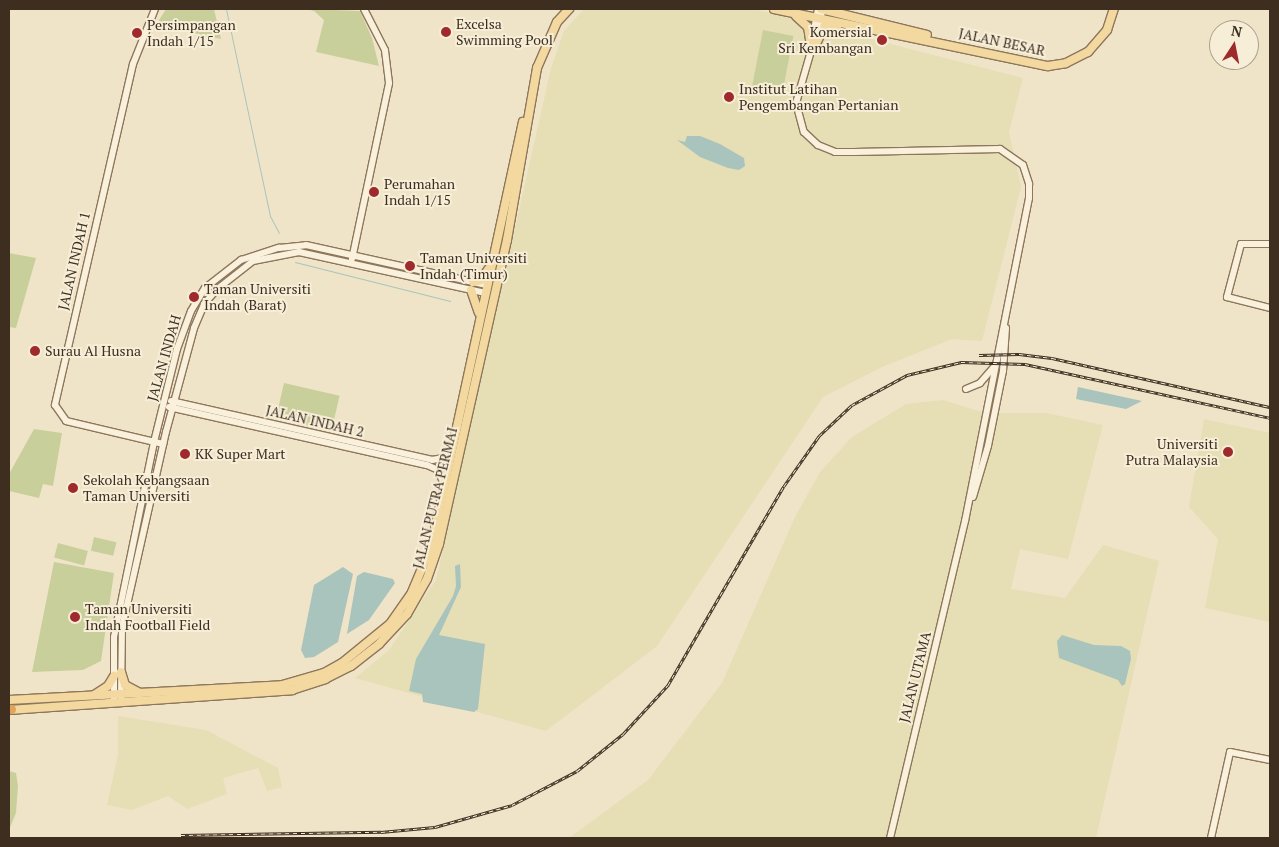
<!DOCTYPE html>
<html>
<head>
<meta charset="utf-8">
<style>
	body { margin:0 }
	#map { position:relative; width:1279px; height:847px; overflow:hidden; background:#f0e4c8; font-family:"PT Serif",serif }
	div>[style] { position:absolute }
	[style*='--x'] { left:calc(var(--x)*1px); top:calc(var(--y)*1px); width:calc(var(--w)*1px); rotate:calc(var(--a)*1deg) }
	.farmland>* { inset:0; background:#e6deb5 }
	.green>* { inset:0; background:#c9cf9b; transform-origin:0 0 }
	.water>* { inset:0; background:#a9c4bc }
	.stream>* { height:1px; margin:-0.5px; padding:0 0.5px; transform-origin:0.5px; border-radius:0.5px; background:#a9c4bc }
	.roads { filter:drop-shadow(1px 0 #8d765c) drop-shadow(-1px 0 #8d765c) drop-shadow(0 1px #8d765c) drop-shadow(0 -1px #8d765c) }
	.tertiary>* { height:6px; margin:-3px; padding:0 3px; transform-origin:3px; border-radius:3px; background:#faf1dc }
	.primary>* { height:8px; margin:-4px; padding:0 4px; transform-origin:4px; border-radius:4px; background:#f3d9a0 }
	.motorway>* { height:9px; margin:-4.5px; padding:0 4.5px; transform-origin:4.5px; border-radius:4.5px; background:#e0a458 }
	.rail>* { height:3px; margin-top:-1.5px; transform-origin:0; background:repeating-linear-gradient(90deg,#f7eed8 0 4px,#3d2e20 0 8px); box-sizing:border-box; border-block:1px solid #3d2e20 }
	.dots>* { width:14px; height:14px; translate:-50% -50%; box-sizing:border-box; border:2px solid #f7eed8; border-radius:50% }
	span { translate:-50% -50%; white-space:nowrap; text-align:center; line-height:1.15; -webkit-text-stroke:4px #f7eed8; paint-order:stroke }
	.poi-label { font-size:14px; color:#3d2e20 }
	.left { translate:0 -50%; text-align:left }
	.right { translate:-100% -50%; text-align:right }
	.street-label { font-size:14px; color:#3d2e20 }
	.frame { position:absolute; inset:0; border:10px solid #3d2e20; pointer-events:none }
	.north { position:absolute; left:1209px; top:20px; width:50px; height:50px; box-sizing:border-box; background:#f7eed8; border:1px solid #ada18e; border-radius:50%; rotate:11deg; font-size:14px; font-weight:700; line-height:20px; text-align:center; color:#3d2e20 }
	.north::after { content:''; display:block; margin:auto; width:18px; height:22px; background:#9e2a2b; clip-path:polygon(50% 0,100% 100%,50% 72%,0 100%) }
</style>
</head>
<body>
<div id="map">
	<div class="farmland">
		<i style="clip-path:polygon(584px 9px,754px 9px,1023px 78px,1009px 132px,1021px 187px,982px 341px,952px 339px,882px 367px,823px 397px,657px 646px,546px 731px,355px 678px,389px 650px,436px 580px,551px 68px,564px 31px)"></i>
		<i style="clip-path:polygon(943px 400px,985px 413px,1046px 413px,1103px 425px,1068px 559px,1020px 549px,1011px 589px,1065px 598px,1103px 545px,1159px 561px,1096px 838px,569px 838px,648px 780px,722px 683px,795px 517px,820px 472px,852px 437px,906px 404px)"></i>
		<i style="clip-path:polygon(1204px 419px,1270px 433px,1270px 622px,1205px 608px,1218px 539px,1189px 507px)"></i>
		<i style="clip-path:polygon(118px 716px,206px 730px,278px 768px,282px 787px,267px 791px,258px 768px,223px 778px,227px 794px,187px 809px,168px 796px,132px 810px,107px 805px,118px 755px)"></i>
	</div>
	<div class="green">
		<i style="clip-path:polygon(166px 9px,214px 9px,221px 39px,156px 25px)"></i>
		<i style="clip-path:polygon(306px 9px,360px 11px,372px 38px,379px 66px,316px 52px,324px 20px,314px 11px)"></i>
		<i style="left:763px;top:30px;width:31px;height:60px;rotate:11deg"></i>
		<i style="clip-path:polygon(9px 253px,36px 258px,16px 328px,9px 327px)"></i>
		<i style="left:284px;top:383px;width:57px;height:36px;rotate:13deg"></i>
		<i style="clip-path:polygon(34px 429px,62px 433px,53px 486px,43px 484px,39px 498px,9px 491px,9px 474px)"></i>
		<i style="left:94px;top:537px;width:23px;height:14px;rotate:13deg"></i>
		<i style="left:58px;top:543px;width:31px;height:15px;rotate:15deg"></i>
		<i style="clip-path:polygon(54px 562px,114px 573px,101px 661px,83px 670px,32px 672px)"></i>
		<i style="clip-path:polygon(9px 771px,16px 773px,18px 786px,16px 813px,9px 830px)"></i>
	</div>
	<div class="water">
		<i style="clip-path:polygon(687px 136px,700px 136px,720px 144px,744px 158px,745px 166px,739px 170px,728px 168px,700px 157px,677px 140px,685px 142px)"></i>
		<i style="clip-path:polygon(1078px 387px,1142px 401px,1126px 409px,1076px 399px)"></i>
		<i style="clip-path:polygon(460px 564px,461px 587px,439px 635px,485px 644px,478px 709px,474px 712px,423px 702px,422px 694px,409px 691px,416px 659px,453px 596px,456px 586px,455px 566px)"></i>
		<i style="clip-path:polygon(343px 567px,353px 574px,338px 642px,314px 657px,305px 658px,301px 650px,314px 585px)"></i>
		<i style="clip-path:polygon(364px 572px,393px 579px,395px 583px,369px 620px,347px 634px,357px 576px)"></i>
		<i style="clip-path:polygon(1062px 635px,1094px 645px,1121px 646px,1130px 651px,1131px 659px,1125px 684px,1122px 686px,1118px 680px,1059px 658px,1057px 641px)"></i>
	</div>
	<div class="stream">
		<i style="--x:226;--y:9;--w:212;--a:78"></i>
		<i style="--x:270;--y:216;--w:19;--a:62"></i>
		<i style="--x:295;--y:262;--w:160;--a:14.1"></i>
	</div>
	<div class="roads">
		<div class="tertiary">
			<i style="--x:155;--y:9;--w:59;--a:111.8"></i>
			<i style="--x:133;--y:64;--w:350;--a:102.9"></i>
			<i style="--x:55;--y:405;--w:19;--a:55"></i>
			<i style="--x:66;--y:421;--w:100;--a:13.3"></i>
			<i style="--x:823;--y:9;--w:98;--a:106"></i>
			<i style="--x:796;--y:103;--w:30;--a:75"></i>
			<i style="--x:804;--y:132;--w:19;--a:43"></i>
			<i style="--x:818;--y:145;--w:18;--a:22"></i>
			<i style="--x:835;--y:152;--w:19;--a:0"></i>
			<i style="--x:854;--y:152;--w:146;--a:-1.2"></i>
			<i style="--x:1000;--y:149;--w:28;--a:35"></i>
			<i style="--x:1023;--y:165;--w:20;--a:72"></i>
			<i style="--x:1029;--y:184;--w:14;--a:90"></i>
			<i style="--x:1029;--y:198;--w:329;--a:101.2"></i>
			<i style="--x:965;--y:521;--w:326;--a:103.3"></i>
			<i style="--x:812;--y:40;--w:32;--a:-79"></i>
			<i style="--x:1270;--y:244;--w:29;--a:180"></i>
			<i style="--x:1241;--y:244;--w:55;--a:104.8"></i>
			<i style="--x:1227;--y:297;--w:44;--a:14.3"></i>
			<i style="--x:352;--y:259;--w:180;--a:-78.1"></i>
			<i style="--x:389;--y:83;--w:33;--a:-97"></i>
			<i style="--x:385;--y:50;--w:46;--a:-117.1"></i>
			<i style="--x:966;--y:389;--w:15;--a:-23"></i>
			<i style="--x:980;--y:383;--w:21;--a:-49"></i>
			<i style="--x:171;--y:401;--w:268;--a:12.7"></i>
			<i style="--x:432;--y:460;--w:10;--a:-11"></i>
			<i style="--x:442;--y:458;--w:17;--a:-54"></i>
			<i style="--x:169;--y:407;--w:264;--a:12.7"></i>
			<i style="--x:427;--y:465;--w:12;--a:24"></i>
			<i style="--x:438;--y:470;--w:13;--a:67"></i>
			<i style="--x:973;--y:497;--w:53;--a:-73.6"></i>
			<i style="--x:988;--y:446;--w:76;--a:-78.7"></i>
			<i style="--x:1003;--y:371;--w:43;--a:-86"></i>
			<i style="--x:121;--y:698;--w:71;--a:-89.2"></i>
			<i style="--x:122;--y:627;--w:200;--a:-77.3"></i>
			<i style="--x:166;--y:432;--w:108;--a:-74.9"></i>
			<i style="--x:194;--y:328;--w:26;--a:-67"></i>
			<i style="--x:204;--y:304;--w:18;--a:-49"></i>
			<i style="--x:216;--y:290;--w:47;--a:-38.1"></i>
			<i style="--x:253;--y:261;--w:47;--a:-11.1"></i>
			<i style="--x:299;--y:252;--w:191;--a:12.4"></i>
			<i style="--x:114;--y:699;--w:62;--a:-90"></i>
			<i style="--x:114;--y:637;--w:199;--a:-78.4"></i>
			<i style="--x:154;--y:442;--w:96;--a:-76.1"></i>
			<i style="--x:177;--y:349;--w:40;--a:-69.8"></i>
			<i style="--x:191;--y:311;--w:27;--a:-59"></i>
			<i style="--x:205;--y:288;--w:46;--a:-37.9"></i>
			<i style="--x:241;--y:260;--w:40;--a:-18"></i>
			<i style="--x:279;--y:248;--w:27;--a:-6"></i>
			<i style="--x:306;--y:245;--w:185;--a:12.5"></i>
			<i style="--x:1211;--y:838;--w:88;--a:-77.5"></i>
			<i style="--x:1230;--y:752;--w:41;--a:11.3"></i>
		</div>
		<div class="primary">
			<i style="--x:774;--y:9;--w:280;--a:11.8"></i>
			<i style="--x:1048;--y:66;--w:18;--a:-9"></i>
			<i style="--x:1066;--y:63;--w:25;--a:-27"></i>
			<i style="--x:1088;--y:52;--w:29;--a:-49"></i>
			<i style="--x:1107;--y:30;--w:22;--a:-72"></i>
			<i style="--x:821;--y:9;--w:109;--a:13.8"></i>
			<i style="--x:796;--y:16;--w:16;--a:43"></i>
			<i style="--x:808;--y:27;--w:18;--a:81"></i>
			<i style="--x:815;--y:46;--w:21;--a:-65"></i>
			<i style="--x:824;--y:27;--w:13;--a:0"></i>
			<i style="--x:473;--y:282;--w:8;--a:-14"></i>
			<i style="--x:481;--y:280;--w:14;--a:-56"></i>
			<i style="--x:471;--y:290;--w:24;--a:71"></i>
			<i style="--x:121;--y:672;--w:14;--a:73"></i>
			<i style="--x:125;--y:685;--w:17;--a:28"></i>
			<i style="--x:94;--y:695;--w:17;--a:-33"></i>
			<i style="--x:108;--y:686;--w:12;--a:-59"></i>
			<i style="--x:9;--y:700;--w:273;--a:-3.1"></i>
			<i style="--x:282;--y:685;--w:44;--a:-15.9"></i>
			<i style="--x:324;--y:673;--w:21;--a:-29"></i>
			<i style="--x:342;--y:663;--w:62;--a:-39.1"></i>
			<i style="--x:390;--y:624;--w:39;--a:-55"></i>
			<i style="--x:412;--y:592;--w:49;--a:-67.1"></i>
			<i style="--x:431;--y:547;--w:435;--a:-77.8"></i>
			<i style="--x:9;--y:710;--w:284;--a:-4"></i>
			<i style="--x:292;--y:690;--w:35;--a:-18"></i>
			<i style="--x:325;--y:679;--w:29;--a:-27"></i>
			<i style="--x:351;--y:666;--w:36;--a:-38"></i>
			<i style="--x:379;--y:644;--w:41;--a:-47"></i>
			<i style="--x:407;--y:614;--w:40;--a:-60.3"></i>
			<i style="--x:427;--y:579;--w:37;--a:-71"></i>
			<i style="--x:439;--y:544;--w:312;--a:-77.4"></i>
			<i style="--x:507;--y:240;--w:175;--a:-80.1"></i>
			<i style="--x:537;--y:68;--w:50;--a:-66.5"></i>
			<i style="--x:557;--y:22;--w:18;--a:-47"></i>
		</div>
		<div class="motorway">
			<i style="--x:9;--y:709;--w:2;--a:0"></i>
		</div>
	</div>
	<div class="rail">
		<i style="--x:979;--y:355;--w:40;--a:-1.4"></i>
		<i style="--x:1019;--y:354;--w:33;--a:7"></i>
		<i style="--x:1052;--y:358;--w:223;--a:12.7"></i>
		<i style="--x:181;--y:835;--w:200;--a:-0.9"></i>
		<i style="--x:381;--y:832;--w:54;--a:-5.3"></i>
		<i style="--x:435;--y:827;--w:80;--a:-15.9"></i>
		<i style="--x:512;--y:805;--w:73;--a:-27.6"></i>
		<i style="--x:577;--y:771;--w:59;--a:-38.8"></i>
		<i style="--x:623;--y:734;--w:67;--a:-47.4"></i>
		<i style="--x:668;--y:685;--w:230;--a:-59.8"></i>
		<i style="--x:784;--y:486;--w:61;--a:-55"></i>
		<i style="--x:819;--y:436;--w:45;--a:-43.2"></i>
		<i style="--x:852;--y:405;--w:63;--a:-28.6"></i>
		<i style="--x:907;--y:375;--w:56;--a:-13.5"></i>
		<i style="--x:961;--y:362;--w:64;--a:1.8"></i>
		<i style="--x:1025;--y:364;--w:251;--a:12.4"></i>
	</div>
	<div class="dots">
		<i style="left:446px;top:32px;background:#9e2a2b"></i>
		<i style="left:137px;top:33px;background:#9e2a2b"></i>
		<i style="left:882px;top:40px;background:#9e2a2b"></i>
		<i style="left:729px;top:97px;background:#9e2a2b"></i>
		<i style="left:374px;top:192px;background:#9e2a2b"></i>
		<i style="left:410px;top:266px;background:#9e2a2b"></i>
		<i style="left:194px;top:297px;background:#9e2a2b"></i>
		<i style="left:35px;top:351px;background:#9e2a2b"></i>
		<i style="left:1228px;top:452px;background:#9e2a2b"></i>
		<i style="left:185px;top:454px;background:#9e2a2b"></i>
		<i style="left:73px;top:488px;background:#9e2a2b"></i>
		<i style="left:75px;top:617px;background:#9e2a2b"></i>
	</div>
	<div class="poi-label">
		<span class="left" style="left:456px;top:32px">Excelsa<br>Swimming Pool</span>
		<span class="left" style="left:147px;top:33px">Persimpangan<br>Indah 1/15</span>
		<span class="right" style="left:872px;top:40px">Komersial<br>Sri Kembangan</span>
		<span class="left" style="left:739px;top:97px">Institut Latihan<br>Pengembangan Pertanian</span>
		<span class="left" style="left:384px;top:192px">Perumahan<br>Indah 1/15</span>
		<span class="left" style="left:420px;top:266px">Taman Universiti<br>Indah (Timur)</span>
		<span class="left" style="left:204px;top:297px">Taman Universiti<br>Indah (Barat)</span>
		<span class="left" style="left:45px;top:351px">Surau Al Husna</span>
		<span class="right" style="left:1218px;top:452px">Universiti<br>Putra Malaysia</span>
		<span class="left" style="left:195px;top:454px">KK Super Mart</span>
		<span class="left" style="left:83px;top:488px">Sekolah Kebangsaan<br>Taman Universiti</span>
		<span class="left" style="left:85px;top:617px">Taman Universiti<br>Indah Football Field</span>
	</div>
	<div class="street-label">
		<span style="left:1002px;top:42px;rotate:12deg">JALAN BESAR</span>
		<span style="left:74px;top:261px;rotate:-77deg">JALAN INDAH 1</span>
		<span style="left:164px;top:358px;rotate:-74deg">JALAN INDAH</span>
		<span style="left:315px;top:421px;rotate:13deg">JALAN INDAH 2</span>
		<span style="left:435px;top:498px;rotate:-76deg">JALAN PUTRA PERMAI</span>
		<span style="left:915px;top:677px;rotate:-76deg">JALAN UTAMA</span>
	</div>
	<div class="frame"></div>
	<div class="north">N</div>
</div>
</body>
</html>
